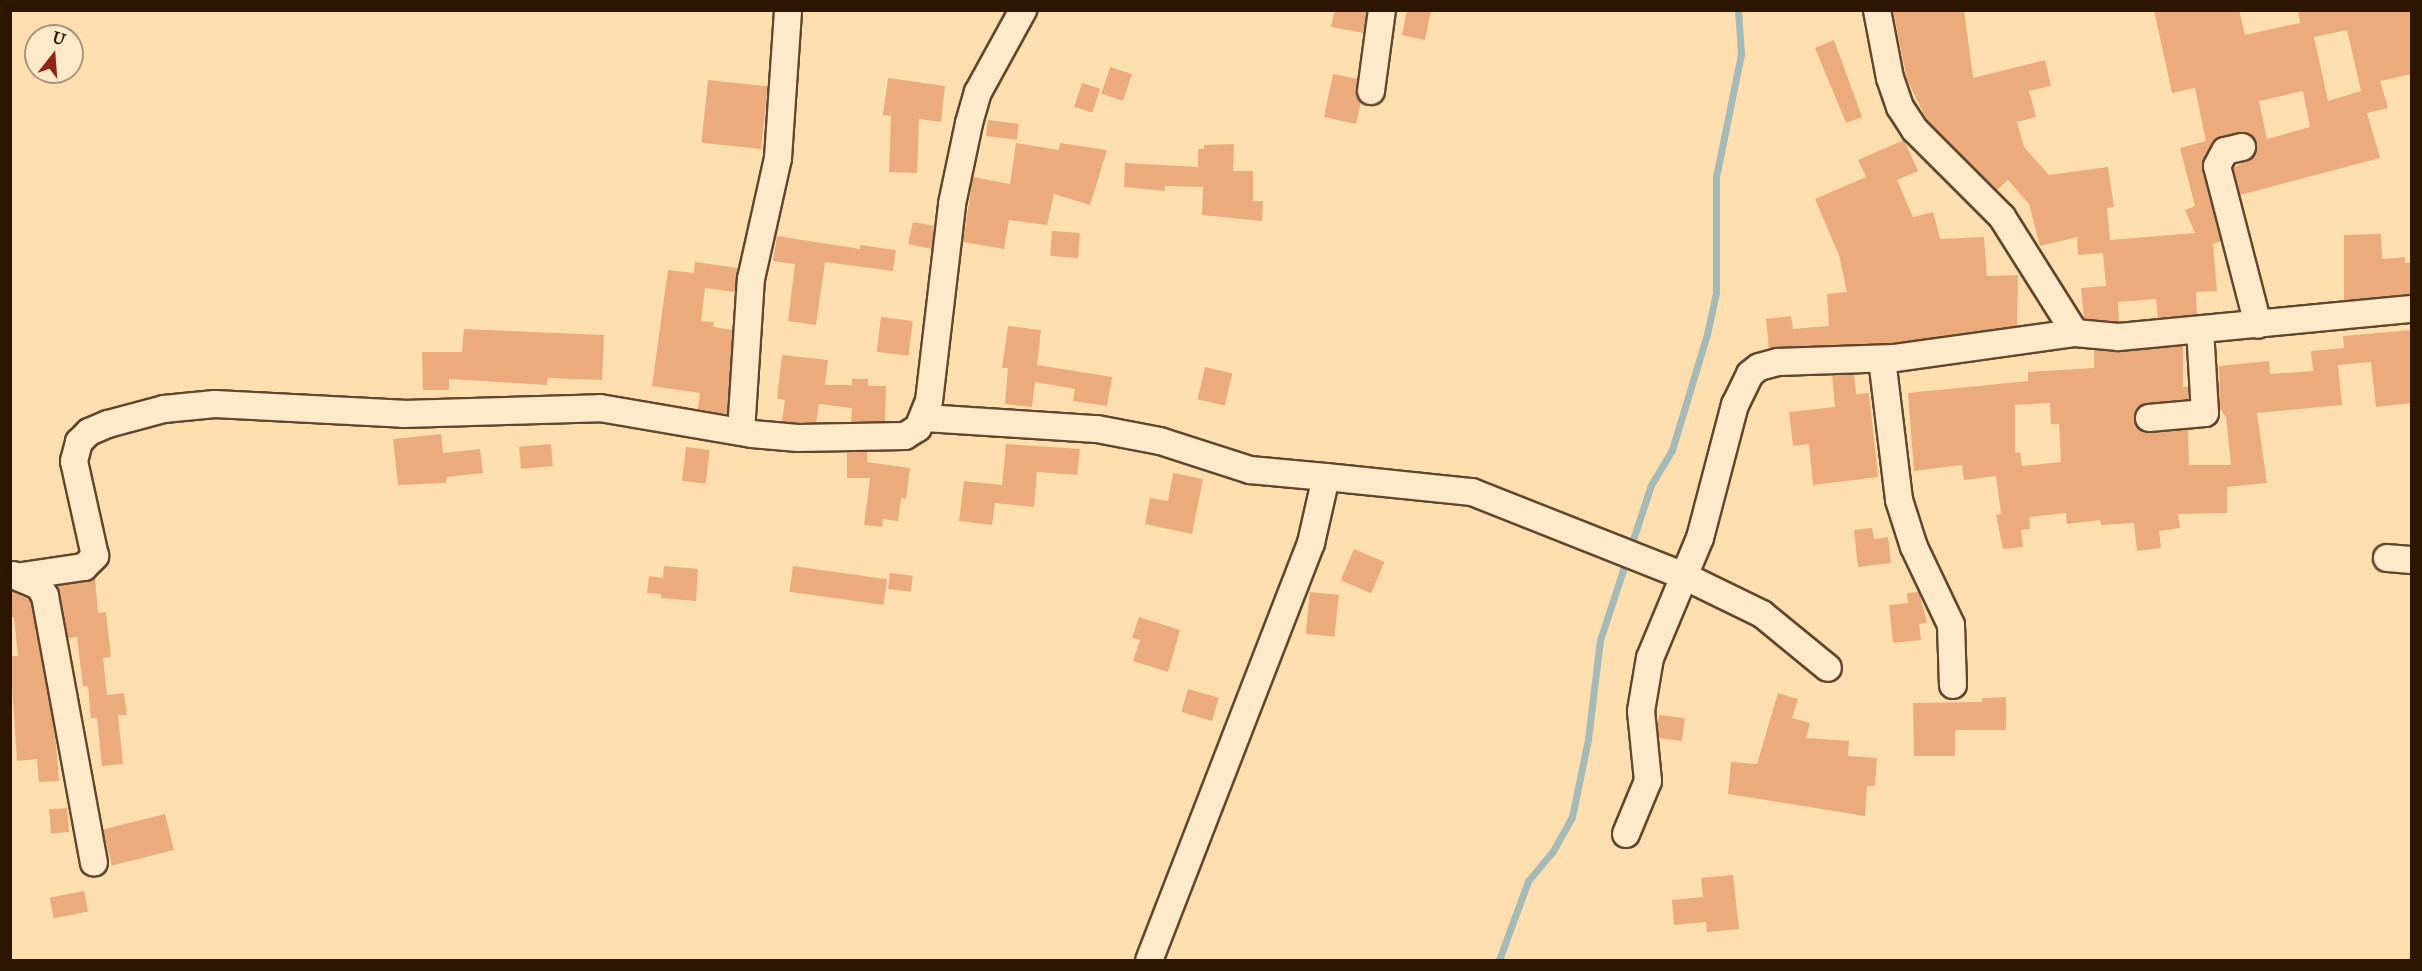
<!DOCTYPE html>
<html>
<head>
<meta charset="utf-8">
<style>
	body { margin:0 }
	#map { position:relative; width:2422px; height:971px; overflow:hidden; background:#fddeaf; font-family:"IM FELL Great Primer",serif }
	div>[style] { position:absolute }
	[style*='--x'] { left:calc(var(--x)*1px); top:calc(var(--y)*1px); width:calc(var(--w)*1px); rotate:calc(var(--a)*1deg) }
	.stream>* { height:7px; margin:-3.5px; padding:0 3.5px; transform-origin:3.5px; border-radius:3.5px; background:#a5b9b7 }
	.building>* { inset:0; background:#ebab7d; transform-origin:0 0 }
	.roads { filter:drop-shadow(2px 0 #61472c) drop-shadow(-2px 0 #61472c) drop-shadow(0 2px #61472c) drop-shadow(0 -2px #61472c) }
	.minor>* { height:26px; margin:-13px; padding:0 13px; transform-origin:13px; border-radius:13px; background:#feeacb }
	span { translate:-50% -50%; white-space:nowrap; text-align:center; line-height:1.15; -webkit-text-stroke:4.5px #feeacb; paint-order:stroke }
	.frame { position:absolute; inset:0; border:12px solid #2d1500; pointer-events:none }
	.north { position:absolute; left:24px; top:24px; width:60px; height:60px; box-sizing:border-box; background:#feeacb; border:2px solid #aa957a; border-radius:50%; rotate:17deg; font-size:16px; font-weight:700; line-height:24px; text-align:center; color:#2d1500 }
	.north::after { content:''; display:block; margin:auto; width:21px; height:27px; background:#8f2418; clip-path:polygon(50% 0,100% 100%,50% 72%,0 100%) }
</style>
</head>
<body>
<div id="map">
	<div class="stream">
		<i style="--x:1499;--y:960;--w:84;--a:-69.8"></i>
		<i style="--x:1528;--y:881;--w:39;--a:-50"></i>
		<i style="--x:1553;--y:851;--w:39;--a:-61"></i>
		<i style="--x:1572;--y:817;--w:80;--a:-78.4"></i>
		<i style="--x:1588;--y:739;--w:100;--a:-83.1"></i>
		<i style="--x:1600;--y:640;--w:163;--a:-71.8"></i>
		<i style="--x:1651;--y:485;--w:41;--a:-59"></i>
		<i style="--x:1672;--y:450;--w:121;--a:-73.2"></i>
		<i style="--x:1707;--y:334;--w:42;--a:-77.6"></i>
		<i style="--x:1716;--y:293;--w:116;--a:-90"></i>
		<i style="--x:1716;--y:177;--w:126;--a:-78.5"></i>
		<i style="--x:1741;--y:54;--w:44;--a:-93.9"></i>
	</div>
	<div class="building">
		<i style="clip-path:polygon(1335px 10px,1367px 10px,1364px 33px,1331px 27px)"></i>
		<i style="clip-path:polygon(1407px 10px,1431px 10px,1425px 40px,1402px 35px)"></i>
		<i style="clip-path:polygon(evenodd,1893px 10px,1964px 10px,1973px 78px,2045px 60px,2051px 86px,2029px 91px,2036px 117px,2017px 122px,2024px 147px,2049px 175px,2108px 167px,2114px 207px,2107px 208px,2110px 240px,2195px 233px,2185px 210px,2195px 206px,2180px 148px,2206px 141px,2195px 88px,2172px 93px,2154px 10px,2239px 10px,2245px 35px,2300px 23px,2298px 10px,2412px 10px,2412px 74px,2380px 81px,2388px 108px,2367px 113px,2380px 158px,2240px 195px,2233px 168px,2253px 157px,2256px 143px,2246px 133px,2216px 139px,2202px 169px,2221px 241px,2213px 244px,2217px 291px,2196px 292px,2197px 314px,2158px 318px,2156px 299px,2118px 302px,2119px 322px,2084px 319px,2081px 288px,2106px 286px,2103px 253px,2078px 255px,2077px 237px,2040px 246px,2029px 204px,2008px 180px,1997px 190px,1927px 120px,1907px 80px,1893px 10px,2347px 30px,2361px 91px,2328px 101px,2314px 37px,2347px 30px,1893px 10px,2303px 91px,2310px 127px,2267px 139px,2259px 101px,2303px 91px)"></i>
		<i style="clip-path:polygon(1834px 40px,1862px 117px,1846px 123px,1815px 48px)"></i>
		<i style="left:1110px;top:67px;width:23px;height:28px;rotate:18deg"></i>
		<i style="clip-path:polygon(1333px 74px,1358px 79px,1357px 96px,1361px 102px,1356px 124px,1324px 117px)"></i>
		<i style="clip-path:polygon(888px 78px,945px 86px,941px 122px,919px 119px,917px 173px,889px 172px,891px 116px,883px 115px)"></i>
		<i style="left:708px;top:80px;width:60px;height:63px;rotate:6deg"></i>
		<i style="left:1082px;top:83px;width:19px;height:25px;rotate:18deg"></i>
		<i style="left:988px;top:120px;width:31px;height:16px;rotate:7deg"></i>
		<i style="clip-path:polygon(1904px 140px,1918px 171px,1897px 180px,1913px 217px,1933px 212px,1940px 239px,1984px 237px,1987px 276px,2018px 275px,2017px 326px,1894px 343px,1769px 349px,1766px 319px,1791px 316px,1793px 329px,1829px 326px,1827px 294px,1847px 292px,1839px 255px,1815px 199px,1866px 177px,1858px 160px)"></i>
		<i style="clip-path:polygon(1016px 143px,1059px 150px,1060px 143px,1107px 150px,1090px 205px,1054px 194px,1047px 225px,1009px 220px,1004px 249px,963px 242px,973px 177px,1010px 184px)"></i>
		<i style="clip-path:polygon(1234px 144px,1233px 171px,1253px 171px,1253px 201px,1263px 201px,1262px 221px,1202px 215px,1203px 187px,1165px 186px,1165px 191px,1124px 187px,1125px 163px,1198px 167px,1198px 149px,1204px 149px,1204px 145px)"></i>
		<i style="clip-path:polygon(913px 222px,934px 226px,932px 249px,908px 244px)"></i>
		<i style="left:1052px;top:231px;width:28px;height:25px;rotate:4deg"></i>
		<i style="clip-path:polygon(2381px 234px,2382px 259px,2405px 257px,2405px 263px,2412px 263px,2412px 294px,2344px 300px,2344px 235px)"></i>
		<i style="clip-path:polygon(777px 236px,860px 249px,860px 245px,896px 250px,893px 271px,825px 262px,816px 325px,788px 321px,795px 264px,773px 261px)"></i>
		<i style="clip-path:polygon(695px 262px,738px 268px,735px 292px,705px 288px,701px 321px,714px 322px,713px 327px,733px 330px,727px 414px,698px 409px,700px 393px,652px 386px,668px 270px,694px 273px)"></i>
		<i style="left:881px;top:317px;width:32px;height:35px;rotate:7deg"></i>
		<i style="clip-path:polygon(1008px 326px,1041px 330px,1037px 365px,1112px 377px,1107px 406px,1073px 401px,1075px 389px,1035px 382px,1032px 407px,1005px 404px,1008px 368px,1002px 368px)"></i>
		<i style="clip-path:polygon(464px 329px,604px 335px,602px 380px,548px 378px,547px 385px,449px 379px,449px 390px,423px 390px,422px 352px,462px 352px)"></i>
		<i style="clip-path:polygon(evenodd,2412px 330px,2412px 403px,2376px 407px,2371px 362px,2338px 365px,2342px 405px,2257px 413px,2267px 483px,2227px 487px,2227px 513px,2178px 514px,2180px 528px,2159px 531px,2161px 548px,2137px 551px,2134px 523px,2101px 525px,2100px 520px,2067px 524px,2066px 513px,2029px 517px,2030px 529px,2021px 530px,2023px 547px,2003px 549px,1996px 515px,2001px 514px,1996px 476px,1964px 480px,1962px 465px,1914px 471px,1908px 393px,2028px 381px,2028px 372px,2094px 368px,2094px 350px,2120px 352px,2183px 346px,2183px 387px,2188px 387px,2189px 399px,2141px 405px,2135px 412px,2136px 426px,2150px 433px,2188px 430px,2189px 465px,2231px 465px,2226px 417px,2220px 409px,2219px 366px,2269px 361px,2270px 374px,2313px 371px,2311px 351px,2344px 348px,2343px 336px,2412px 330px,2050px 403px,2051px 424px,2059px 424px,2061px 462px,2022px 466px,2020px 452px,2015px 453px,2015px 405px,2050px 403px)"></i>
		<i style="clip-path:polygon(782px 355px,828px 360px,825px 385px,852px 385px,852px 379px,868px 379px,868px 386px,886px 386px,885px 421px,851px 422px,852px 408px,819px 404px,816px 423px,782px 422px,785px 400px,777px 399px)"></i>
		<i style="left:1205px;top:367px;width:28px;height:33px;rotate:13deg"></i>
		<i style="clip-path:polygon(1854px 374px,1856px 394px,1869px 393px,1878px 477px,1813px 485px,1809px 444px,1793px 446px,1789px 412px,1835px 407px,1832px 375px)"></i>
		<i style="clip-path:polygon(441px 434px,443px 453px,480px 449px,483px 473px,446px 477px,446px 483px,398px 485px,393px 439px)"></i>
		<i style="left:551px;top:444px;width:22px;height:32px;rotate:85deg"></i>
		<i style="clip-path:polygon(1006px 444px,1080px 449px,1077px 475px,1037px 472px,1034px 507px,995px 503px,992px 525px,959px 521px,964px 481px,1002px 485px)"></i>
		<i style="left:686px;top:447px;width:24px;height:34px;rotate:7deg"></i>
		<i style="clip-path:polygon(847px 452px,867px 452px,867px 462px,910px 468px,906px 499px,901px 498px,898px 521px,883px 519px,882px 527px,864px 525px,870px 478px,847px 478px)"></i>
		<i style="clip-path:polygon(1173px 473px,1203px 479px,1192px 534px,1145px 524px,1150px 498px,1168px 501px)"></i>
		<i style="clip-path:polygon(1872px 528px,1874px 539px,1888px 537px,1891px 563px,1858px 567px,1854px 530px)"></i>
		<i style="left:1354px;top:549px;width:33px;height:34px;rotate:23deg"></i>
		<i style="clip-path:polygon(664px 566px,698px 569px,696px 601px,661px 598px,661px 594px,647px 593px,649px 576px,663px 578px)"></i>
		<i style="left:793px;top:566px;width:95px;height:26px;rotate:8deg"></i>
		<i style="left:890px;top:573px;width:23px;height:16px;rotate:7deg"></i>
		<i style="clip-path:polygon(95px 578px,98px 613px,106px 612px,111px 657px,103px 658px,107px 695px,124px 693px,127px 715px,118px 715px,123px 764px,102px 766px,97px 718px,91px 718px,88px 686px,83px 686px,77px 637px,68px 638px,57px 586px)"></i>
		<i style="clip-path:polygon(10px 590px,31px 601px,55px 731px,59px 781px,39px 782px,37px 759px,17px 761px,10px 656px,18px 656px,14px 617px,10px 617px)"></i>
		<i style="left:1310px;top:592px;width:29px;height:42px;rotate:6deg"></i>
		<i style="clip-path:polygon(1919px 592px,1927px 623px,1919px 624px,1921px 640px,1893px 643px,1889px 605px,1908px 603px,1907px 593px)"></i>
		<i style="clip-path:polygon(1139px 617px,1180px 630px,1168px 672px,1133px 661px,1140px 640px,1132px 638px)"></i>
		<i style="left:1188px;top:689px;width:32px;height:24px;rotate:16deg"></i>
		<i style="clip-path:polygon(1778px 693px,1798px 699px,1792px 718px,1810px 723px,1806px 738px,1849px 741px,1848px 756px,1877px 758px,1875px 786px,1867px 786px,1865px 816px,1728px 794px,1731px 762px,1757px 764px)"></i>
		<i style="clip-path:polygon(2006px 697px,2006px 730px,1955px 730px,1955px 756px,1914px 756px,1913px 703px,1982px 702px,1982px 698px)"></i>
		<i style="left:1659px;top:715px;width:26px;height:23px;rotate:7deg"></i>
		<i style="left:67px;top:808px;width:24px;height:18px;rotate:85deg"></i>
		<i style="left:165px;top:814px;width:37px;height:64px;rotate:76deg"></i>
		<i style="clip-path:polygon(1733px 875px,1739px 929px,1707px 932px,1706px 922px,1674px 925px,1672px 900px,1703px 897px,1701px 878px)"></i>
		<i style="left:84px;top:891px;width:21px;height:35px;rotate:79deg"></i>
	</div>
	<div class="roads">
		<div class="minor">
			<i style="--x:1877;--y:10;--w:69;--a:79.2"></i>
			<i style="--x:1890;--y:78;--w:31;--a:71"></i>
			<i style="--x:1900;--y:107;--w:27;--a:57"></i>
			<i style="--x:1915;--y:130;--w:123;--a:45"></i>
			<i style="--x:2002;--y:217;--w:137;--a:57.8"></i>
			<i style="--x:2075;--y:333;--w:44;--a:5.2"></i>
			<i style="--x:2119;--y:337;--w:294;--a:-5.5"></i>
			<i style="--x:1371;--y:91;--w:82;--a:-82.3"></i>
			<i style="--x:2242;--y:147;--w:17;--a:167"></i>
			<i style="--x:2225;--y:151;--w:17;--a:118"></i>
			<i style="--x:2217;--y:166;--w:164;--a:75.5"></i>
			<i style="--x:1882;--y:359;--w:142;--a:83.1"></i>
			<i style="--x:1899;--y:500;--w:49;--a:72.3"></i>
			<i style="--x:1914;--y:547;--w:86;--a:64.6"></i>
			<i style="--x:1951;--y:625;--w:60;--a:88.1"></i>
			<i style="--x:925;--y:418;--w:172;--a:3.7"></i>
			<i style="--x:1097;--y:429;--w:64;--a:10.8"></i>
			<i style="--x:1160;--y:441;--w:95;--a:17.9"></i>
			<i style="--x:1250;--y:470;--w:76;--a:5.3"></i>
			<i style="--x:1326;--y:477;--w:68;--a:102.8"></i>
			<i style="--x:1311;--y:543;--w:447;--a:111.2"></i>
			<i style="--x:2149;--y:418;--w:56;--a:-5.1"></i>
			<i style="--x:2205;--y:413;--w:83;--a:-93.4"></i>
			<i style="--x:741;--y:432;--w:153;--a:-86.3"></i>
			<i style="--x:751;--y:279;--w:124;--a:-77.4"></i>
			<i style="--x:778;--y:158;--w:148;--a:-86.1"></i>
			<i style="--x:1326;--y:477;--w:147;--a:5.9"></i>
			<i style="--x:1472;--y:492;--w:226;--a:21.6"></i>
			<i style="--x:1682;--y:575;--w:89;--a:26"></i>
			<i style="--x:1762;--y:614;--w:85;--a:39.3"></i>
			<i style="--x:2387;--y:558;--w:25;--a:5"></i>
			<i style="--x:13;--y:575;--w:28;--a:23"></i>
			<i style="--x:39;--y:586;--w:12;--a:59"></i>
			<i style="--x:45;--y:596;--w:271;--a:79.6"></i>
			<i style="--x:22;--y:576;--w:63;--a:-8.3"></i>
			<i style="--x:84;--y:567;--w:16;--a:-45"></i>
			<i style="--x:95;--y:556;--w:97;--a:-102.5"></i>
			<i style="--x:74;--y:461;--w:20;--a:-75"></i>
			<i style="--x:79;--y:442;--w:14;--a:-45"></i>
			<i style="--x:89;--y:432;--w:21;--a:-23"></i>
			<i style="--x:108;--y:424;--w:58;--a:-15"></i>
			<i style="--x:164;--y:409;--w:51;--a:-5.6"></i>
			<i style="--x:215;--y:404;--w:188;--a:3"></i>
			<i style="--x:403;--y:414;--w:197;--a:-1.7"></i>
			<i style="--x:600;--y:408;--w:154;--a:9.7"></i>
			<i style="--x:752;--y:434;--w:46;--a:5"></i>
			<i style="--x:798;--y:438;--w:107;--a:-1.1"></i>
			<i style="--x:905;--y:436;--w:15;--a:-32"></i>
			<i style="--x:918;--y:428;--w:29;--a:-68"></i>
			<i style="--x:929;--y:401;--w:198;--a:-83.3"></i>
			<i style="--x:952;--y:204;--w:83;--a:-78.1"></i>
			<i style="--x:969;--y:123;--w:32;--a:-74"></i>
			<i style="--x:978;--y:92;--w:94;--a:-61.2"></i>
			<i style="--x:1626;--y:834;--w:57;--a:-67.5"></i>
			<i style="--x:1648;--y:781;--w:70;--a:-95.7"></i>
			<i style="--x:1641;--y:711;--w:54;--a:-80.4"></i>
			<i style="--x:1650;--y:658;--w:130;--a:-67.4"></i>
			<i style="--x:1700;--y:538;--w:138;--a:-75.3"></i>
			<i style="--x:1735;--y:405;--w:34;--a:-64"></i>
			<i style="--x:1750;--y:374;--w:11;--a:-38"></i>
			<i style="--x:1759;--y:367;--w:20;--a:-15"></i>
			<i style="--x:1778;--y:362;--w:117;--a:-2"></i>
			<i style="--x:1895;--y:358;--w:182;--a:-7.9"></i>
		</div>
	</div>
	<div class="frame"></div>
	<div class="north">U</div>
</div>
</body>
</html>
